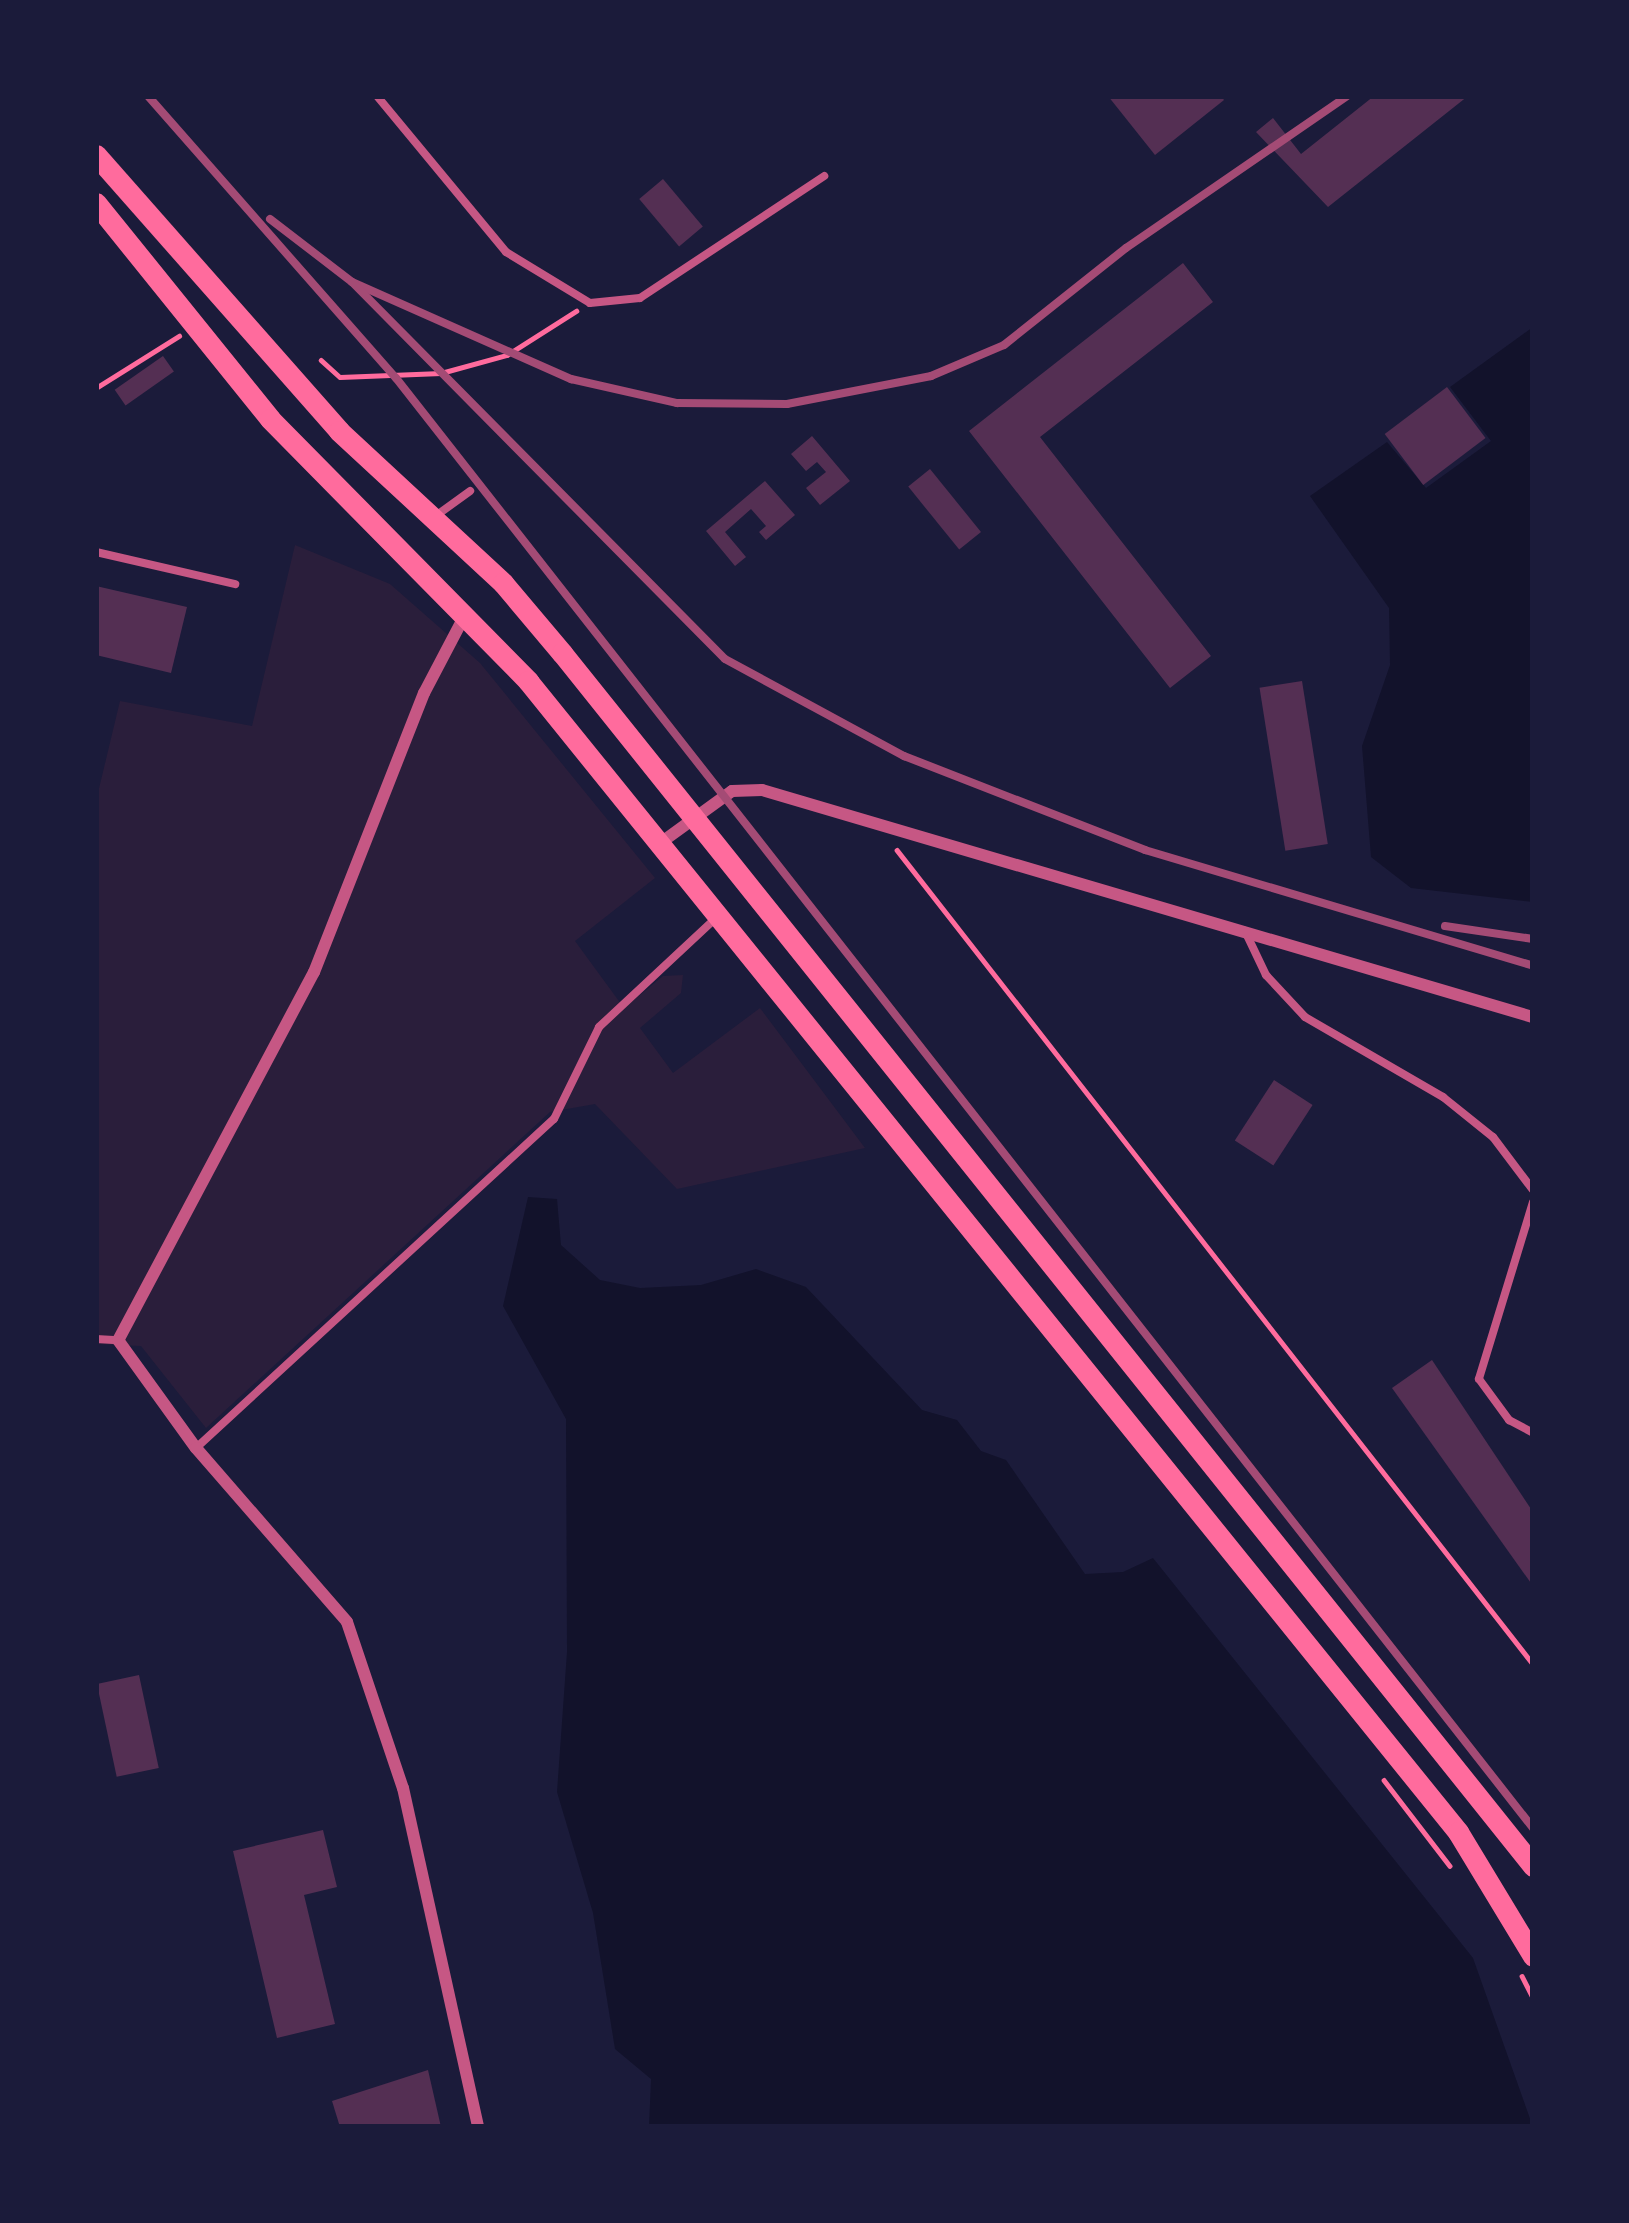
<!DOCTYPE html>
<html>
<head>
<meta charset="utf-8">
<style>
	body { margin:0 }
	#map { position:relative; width:1629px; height:2223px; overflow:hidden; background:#1b1b3a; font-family:Merriweather,serif }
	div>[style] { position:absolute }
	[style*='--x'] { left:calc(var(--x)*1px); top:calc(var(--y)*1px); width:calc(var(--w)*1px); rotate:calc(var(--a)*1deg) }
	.green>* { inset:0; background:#2a1e3b }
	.water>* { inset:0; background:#12122b }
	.building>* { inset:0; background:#542f53; transform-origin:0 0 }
	.path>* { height:4.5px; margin:-2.25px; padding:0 2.25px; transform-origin:2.25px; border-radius:2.25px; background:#ff6b9d }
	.service>* { height:8px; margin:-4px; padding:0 4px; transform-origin:4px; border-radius:4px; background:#c65784 }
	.minor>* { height:12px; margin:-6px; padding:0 6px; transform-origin:6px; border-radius:6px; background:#c65784 }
	.secondary>* { height:21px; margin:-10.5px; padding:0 10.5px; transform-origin:10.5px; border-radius:10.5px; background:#ff6b9d }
	.rail>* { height:8px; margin:-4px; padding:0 4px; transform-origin:4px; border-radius:4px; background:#a44b75 }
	span { translate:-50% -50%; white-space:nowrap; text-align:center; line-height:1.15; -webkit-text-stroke:10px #1b1b3a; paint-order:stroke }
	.frame { position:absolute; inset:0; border:99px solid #1b1b3a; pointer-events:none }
</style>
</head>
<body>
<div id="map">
	<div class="green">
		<i style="clip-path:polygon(295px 545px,390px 584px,480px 663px,655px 878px,575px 941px,624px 1008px,663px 976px,683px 975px,681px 993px,640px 1028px,673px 1073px,760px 1008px,865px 1148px,677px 1189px,595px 1104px,550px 1112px,206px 1428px,141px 1346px,96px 1344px,96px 801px,120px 701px,252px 726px)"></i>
	</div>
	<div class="water">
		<i style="clip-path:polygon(1533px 327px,1533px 902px,1411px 888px,1371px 857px,1362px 746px,1390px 665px,1389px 608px,1310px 496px,1387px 442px,1426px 488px,1491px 441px,1450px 387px)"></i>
		<i style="clip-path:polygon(528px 1197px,557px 1199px,561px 1245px,600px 1280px,640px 1288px,701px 1285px,756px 1269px,806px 1287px,922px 1410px,957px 1420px,981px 1451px,1006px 1460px,1085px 1574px,1123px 1572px,1153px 1558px,1473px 1958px,1533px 2127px,649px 2127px,651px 2079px,615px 2049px,593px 1913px,557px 1792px,567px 1652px,566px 1419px,503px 1306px)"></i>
	</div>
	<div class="building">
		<i style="clip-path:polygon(1108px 96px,1221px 96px,1224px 100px,1155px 155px)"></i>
		<i style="clip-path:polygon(1374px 96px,1468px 96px,1328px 207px,1256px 132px,1273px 118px,1301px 154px)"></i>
		<i style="left:663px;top:179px;width:62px;height:31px;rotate:50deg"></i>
		<i style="clip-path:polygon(1183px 263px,1213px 302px,1040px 437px,1211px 656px,1170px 688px,969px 431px)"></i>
		<i style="left:163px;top:356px;width:19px;height:59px;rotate:55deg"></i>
		<i style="left:1447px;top:387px;width:64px;height:78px;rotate:53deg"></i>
		<i style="clip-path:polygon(812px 436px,850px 481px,820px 505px,806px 488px,826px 472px,817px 462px,806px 471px,791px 454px)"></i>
		<i style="left:930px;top:469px;width:81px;height:28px;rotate:51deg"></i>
		<i style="clip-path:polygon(765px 481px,795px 515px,766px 540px,759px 532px,766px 526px,751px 509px,725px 532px,746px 557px,735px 566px,706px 531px)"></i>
		<i style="clip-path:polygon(96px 586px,187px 607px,171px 673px,96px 655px)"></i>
		<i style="left:1302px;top:681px;width:165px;height:43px;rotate:81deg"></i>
		<i style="left:1274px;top:1080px;width:46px;height:72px;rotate:33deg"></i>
		<i style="clip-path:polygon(1432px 1360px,1533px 1512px,1533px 1586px,1392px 1388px)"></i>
		<i style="left:139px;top:1675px;width:95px;height:43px;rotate:78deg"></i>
		<i style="clip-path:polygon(323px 1830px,337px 1887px,304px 1895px,335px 2024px,277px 2038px,233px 1851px)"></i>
		<i style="clip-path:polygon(428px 2070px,441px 2127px,340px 2127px,332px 2101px)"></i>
	</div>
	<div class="path">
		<i style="--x:321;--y:360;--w:25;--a:42"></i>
		<i style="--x:340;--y:377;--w:101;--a:-2.3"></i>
		<i style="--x:441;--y:373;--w:68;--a:-15.3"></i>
		<i style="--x:507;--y:355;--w:82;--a:-32.5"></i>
		<i style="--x:96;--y:388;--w:98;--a:-32.1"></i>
		<i style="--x:897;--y:850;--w:1033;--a:52"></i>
		<i style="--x:1384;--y:1780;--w:108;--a:52.5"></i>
		<i style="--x:1522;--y:1976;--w:25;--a:63"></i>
	</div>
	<div class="service">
		<i style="--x:377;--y:96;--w:202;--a:50.4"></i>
		<i style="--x:506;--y:252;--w:98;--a:31.3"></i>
		<i style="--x:590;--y:303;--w:50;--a:-5.7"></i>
		<i style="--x:640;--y:298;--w:221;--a:-33.5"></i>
		<i style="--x:437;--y:515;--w:41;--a:-36"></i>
		<i style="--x:96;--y:552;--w:143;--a:13"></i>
		<i style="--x:1245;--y:931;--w:49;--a:64.5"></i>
		<i style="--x:1266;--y:975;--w:57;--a:47.1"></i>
		<i style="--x:1305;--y:1017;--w:160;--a:30.1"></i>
		<i style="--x:1443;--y:1097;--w:64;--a:38.7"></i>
		<i style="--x:1493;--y:1137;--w:66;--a:53"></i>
		<i style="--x:1533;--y:1202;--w:185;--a:107"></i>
		<i style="--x:1479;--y:1379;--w:51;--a:53.8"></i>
		<i style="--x:1509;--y:1420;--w:27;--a:28"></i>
		<i style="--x:96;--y:1339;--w:22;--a:3"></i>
		<i style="--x:196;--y:1448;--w:486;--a:-42.6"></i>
		<i style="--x:554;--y:1119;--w:102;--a:-63.9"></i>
		<i style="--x:599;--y:1027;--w:160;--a:-43"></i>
	</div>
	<div class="minor">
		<i style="--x:465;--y:615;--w:88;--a:117.7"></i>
		<i style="--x:424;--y:693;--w:300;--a:111.5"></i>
		<i style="--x:314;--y:972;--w:417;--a:118"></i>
		<i style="--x:118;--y:1340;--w:133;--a:54.2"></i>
		<i style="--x:196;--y:1448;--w:230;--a:49"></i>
		<i style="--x:347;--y:1622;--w:175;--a:71.4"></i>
		<i style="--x:403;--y:1788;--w:347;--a:77.5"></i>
		<i style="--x:659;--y:844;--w:90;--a:-36"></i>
		<i style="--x:732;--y:791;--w:30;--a:-2"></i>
		<i style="--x:762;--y:790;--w:804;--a:16.41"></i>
	</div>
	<div class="secondary">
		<i style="--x:96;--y:155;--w:368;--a:48.6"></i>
		<i style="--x:339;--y:431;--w:224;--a:42.8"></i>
		<i style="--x:503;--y:583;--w:92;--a:49.9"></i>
		<i style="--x:562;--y:653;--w:1554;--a:51.32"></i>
		<i style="--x:96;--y:203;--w:277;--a:51.1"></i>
		<i style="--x:270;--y:419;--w:368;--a:45.4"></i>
		<i style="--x:528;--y:681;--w:1480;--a:51.06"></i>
		<i style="--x:1458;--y:1832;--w:145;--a:58.8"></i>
	</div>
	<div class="rail">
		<i style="--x:148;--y:96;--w:376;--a:48.7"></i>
		<i style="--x:396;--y:378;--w:1843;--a:51.9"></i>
		<i style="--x:270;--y:219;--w:103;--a:37.5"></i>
		<i style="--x:352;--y:282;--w:240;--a:23.9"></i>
		<i style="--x:571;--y:379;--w:109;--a:12.8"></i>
		<i style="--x:677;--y:403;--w:110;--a:0.5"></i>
		<i style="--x:787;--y:404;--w:147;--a:-11"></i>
		<i style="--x:931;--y:376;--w:79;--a:-23"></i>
		<i style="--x:1004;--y:345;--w:156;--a:-38.5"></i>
		<i style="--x:1126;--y:248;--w:268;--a:-34.5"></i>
		<i style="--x:352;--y:282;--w:530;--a:45.31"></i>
		<i style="--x:725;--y:659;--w:204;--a:28.5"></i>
		<i style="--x:904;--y:756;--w:259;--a:21.3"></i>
		<i style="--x:1145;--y:850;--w:405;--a:16.6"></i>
		<i style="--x:1445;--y:926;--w:89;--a:8.4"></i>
	</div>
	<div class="frame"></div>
</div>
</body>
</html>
